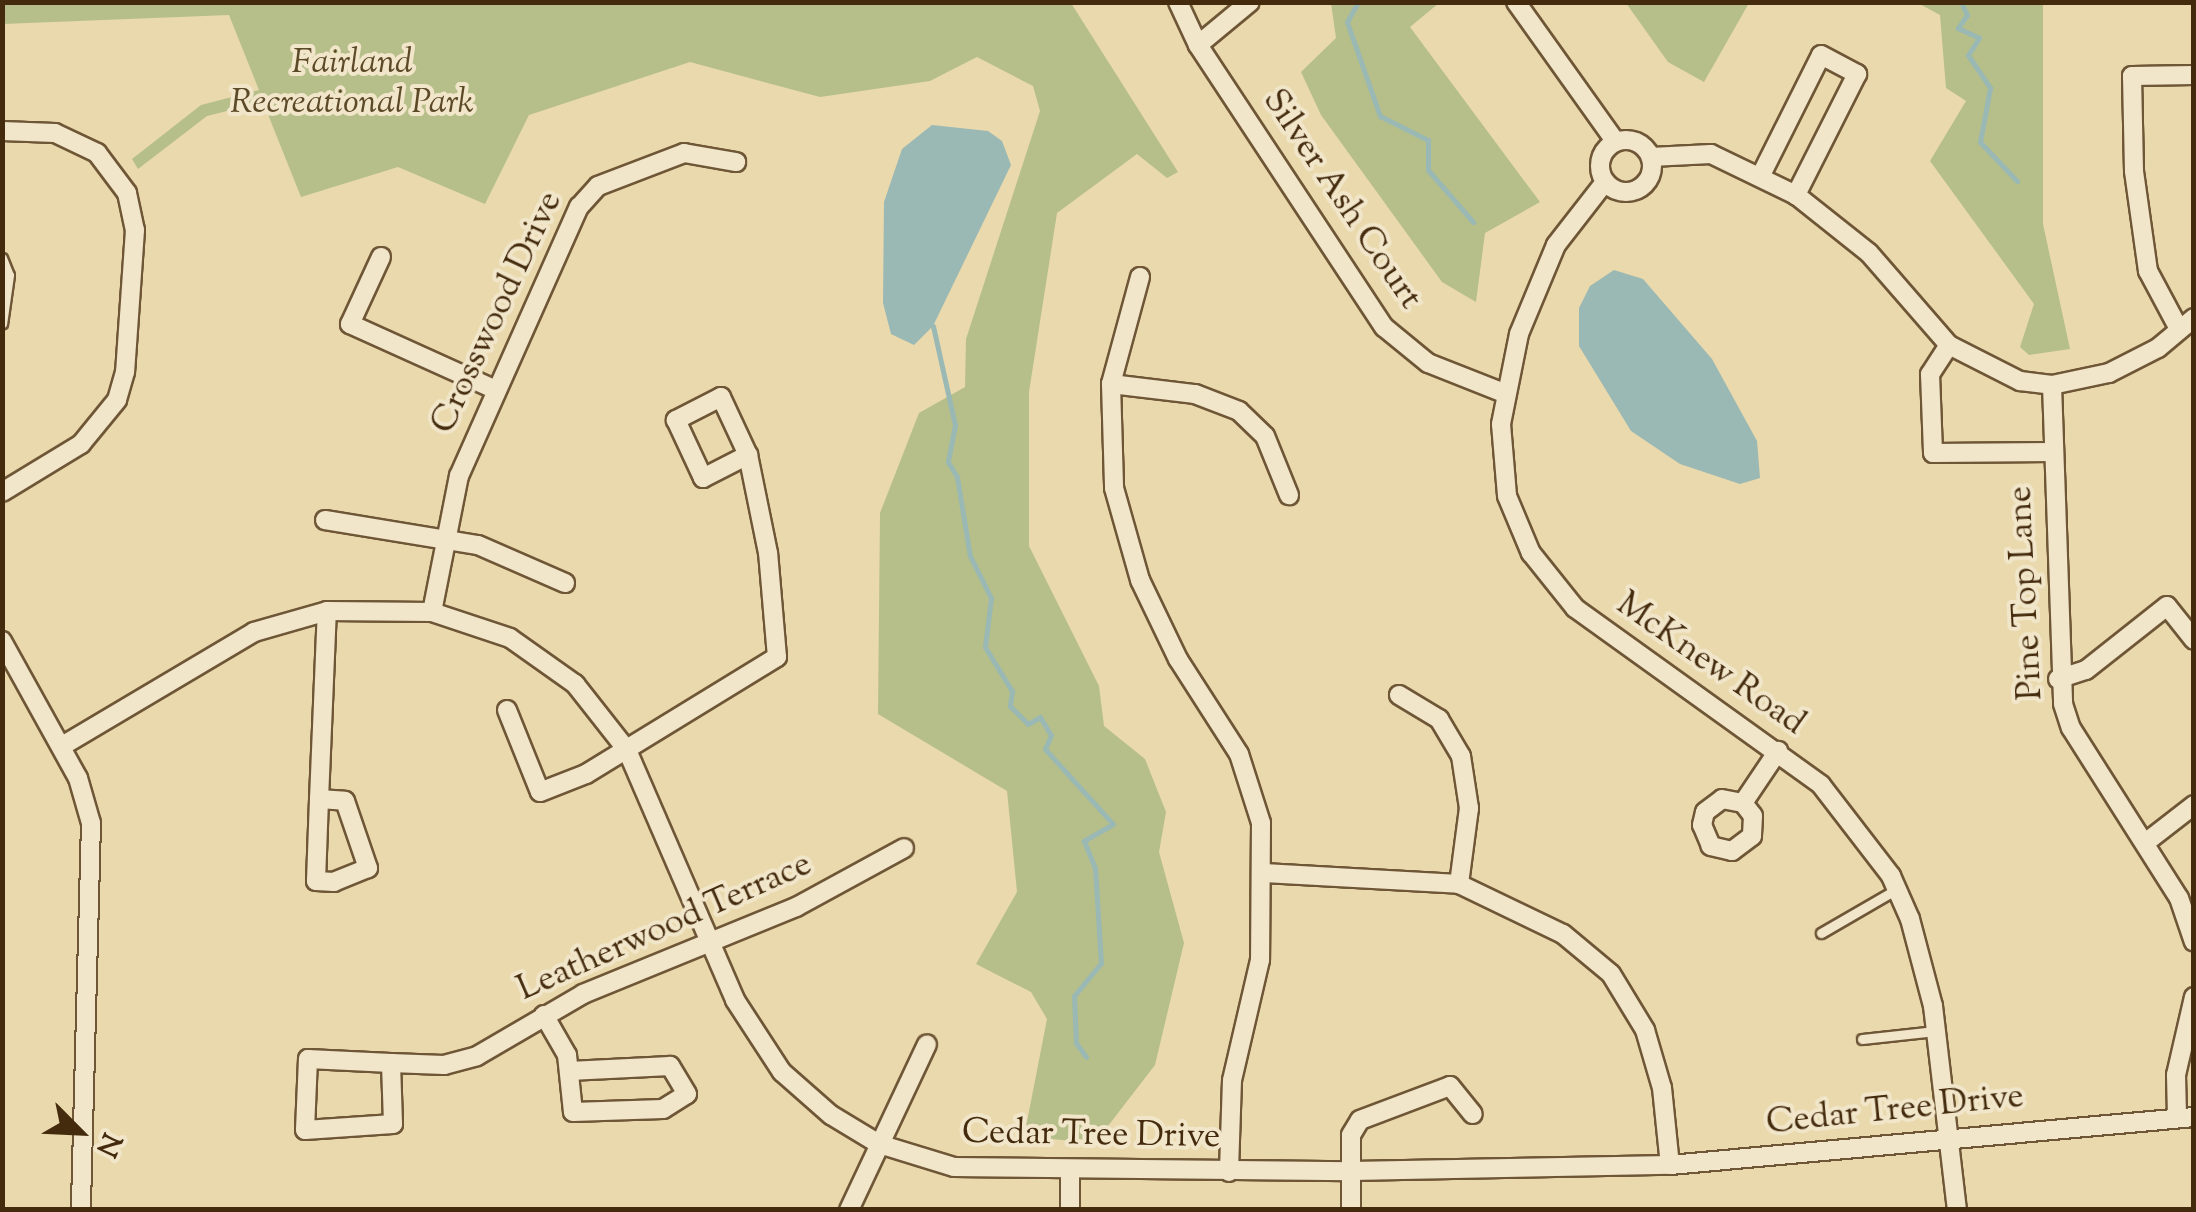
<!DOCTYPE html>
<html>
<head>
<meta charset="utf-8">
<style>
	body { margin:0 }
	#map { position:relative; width:2196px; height:1212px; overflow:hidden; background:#e9d9ad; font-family:"Sorts Mill Goudy",serif }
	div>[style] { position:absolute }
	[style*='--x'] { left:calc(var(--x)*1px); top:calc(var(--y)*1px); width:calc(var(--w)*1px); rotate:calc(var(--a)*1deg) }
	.green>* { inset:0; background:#b6bf8a }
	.water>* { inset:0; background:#9ab8b4 }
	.stream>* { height:5px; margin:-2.5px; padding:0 2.5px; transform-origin:2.5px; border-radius:2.5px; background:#9ab8b4 }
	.roads { filter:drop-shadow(2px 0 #6e5636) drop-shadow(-2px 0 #6e5636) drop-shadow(0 2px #6e5636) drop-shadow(0 -2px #6e5636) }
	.lane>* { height:9px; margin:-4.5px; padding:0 4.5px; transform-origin:4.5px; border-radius:4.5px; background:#f1e6ca }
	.street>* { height:18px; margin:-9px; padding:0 9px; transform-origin:9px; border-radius:9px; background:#f1e6ca }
	.street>.ring { margin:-9px; padding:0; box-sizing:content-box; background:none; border:18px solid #f1e6ca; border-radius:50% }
	span { translate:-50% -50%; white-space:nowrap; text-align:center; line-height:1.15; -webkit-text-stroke:8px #f1e6ca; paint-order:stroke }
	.park-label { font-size:35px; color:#5c4927; font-style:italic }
	.street-label { font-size:35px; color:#452b0e }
	.frame { position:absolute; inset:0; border:5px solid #452b0e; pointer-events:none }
	.north { position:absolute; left:30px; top:1082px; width:100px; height:100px; -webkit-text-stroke:8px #f1e6ca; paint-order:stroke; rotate:114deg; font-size:28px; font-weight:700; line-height:40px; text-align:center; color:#452b0e }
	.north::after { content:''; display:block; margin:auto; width:35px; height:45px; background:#452b0e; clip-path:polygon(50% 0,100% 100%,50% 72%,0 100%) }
</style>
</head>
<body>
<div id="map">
	<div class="green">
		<i style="clip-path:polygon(2px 3px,1071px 3px,1178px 172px,1167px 178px,1137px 154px,1057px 213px,1029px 392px,1029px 546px,1099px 686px,1104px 726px,1145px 759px,1166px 812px,1159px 852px,1184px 943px,1155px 1065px,1101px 1135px,1075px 1141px,1024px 1137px,1047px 1019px,1031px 992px,976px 964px,1017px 892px,1007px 791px,878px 714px,880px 513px,919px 413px,965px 387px,966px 339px,1040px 111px,1033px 86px,977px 57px,930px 81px,820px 97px,690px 62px,529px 115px,485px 204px,398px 167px,301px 197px,263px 102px,207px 116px,138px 169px,132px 159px,201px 105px,259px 90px,229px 15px,3px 24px)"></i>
		<i style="clip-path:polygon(1331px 3px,1439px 3px,1410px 27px,1540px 202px,1485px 233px,1476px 302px,1442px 282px,1321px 115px,1301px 72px,1336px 38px)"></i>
		<i style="clip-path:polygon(1626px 3px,1749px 3px,1704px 82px,1668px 62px)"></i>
		<i style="clip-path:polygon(1918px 3px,2043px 3px,2043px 224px,2070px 349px,2029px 355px,2020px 347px,2034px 304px,1930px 161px,1966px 101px,1946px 88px,1940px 15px)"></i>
	</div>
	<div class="water">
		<i style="clip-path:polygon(932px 125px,988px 131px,1002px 141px,1011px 165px,933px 326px,914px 345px,891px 334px,883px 303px,884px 202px,902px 149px)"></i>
		<i style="clip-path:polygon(1614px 270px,1643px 279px,1712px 359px,1757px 441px,1760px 478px,1740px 484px,1680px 464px,1631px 431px,1579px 346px,1579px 308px,1590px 286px)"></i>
	</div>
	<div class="stream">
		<i style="--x:1358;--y:2;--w:23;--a:119"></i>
		<i style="--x:1347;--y:22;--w:100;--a:70.7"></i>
		<i style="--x:1380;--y:116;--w:54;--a:26.6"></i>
		<i style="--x:1428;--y:140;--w:30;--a:90"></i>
		<i style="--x:1428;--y:170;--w:69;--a:49.1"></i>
		<i style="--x:1961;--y:2;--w:14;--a:65"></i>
		<i style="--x:1967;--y:15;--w:16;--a:125"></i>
		<i style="--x:1958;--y:28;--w:23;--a:25"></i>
		<i style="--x:1979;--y:38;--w:20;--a:123"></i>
		<i style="--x:1968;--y:55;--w:40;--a:56"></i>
		<i style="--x:1990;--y:88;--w:55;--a:100.5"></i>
		<i style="--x:1980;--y:142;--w:54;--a:46.5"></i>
		<i style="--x:933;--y:326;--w:101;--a:77.5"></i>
		<i style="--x:955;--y:425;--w:38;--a:101"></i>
		<i style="--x:948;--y:462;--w:17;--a:59"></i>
		<i style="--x:957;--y:477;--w:80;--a:80.7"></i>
		<i style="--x:970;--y:556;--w:47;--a:63.4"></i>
		<i style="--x:991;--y:598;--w:49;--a:97"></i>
		<i style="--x:985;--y:647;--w:52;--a:58.5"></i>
		<i style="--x:1012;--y:691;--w:15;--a:98"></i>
		<i style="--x:1010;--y:706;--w:25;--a:45"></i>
		<i style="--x:1028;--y:724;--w:14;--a:-30"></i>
		<i style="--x:1040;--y:717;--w:21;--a:59"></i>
		<i style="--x:1051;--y:735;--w:15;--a:113"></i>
		<i style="--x:1045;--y:749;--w:101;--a:47.8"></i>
		<i style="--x:1113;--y:824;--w:34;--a:150"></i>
		<i style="--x:1084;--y:841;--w:29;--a:68"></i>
		<i style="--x:1095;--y:868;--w:95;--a:86.4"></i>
		<i style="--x:1101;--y:963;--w:43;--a:129.3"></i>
		<i style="--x:1074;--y:996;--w:47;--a:87.6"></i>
		<i style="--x:1076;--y:1043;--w:17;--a:54"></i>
	</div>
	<div class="roads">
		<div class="lane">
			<i style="--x:2;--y:258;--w:18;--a:68"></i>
			<i style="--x:9;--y:275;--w:49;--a:98.1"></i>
			<i style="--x:1821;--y:933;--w:88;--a:-30.1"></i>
			<i style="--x:1862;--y:1039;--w:74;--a:-6.2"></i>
		</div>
		<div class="street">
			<i style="--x:1178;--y:2;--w:47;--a:65.1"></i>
			<i style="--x:1198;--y:45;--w:338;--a:56.6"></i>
			<i style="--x:1384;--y:327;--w:57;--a:39.3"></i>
			<i style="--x:1428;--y:363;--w:82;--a:21.5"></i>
			<i style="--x:1516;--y:2;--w:171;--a:54.5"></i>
			<i style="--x:1198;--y:45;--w:67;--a:-39.6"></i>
			<i style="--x:2;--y:131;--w:53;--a:2.2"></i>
			<i style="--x:55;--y:133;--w:47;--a:25.5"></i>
			<i style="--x:97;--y:153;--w:50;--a:53.1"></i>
			<i style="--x:127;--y:193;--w:38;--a:78"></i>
			<i style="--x:135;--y:230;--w:142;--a:94"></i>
			<i style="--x:125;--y:372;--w:29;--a:106"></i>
			<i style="--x:117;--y:400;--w:57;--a:129.3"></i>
			<i style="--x:81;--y:444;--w:92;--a:148.7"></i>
			<i class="ring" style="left:1600px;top:140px;width:34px;height:34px"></i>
			<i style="--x:1651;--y:157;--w:60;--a:-2.9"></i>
			<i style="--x:1711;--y:154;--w:94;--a:25.8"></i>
			<i style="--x:1796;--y:195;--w:93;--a:38.5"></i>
			<i style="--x:1869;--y:253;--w:122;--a:49"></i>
			<i style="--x:1949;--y:345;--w:80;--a:26.9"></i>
			<i style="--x:2020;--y:381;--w:32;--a:7"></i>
			<i style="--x:2052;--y:385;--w:58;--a:-11.9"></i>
			<i style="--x:2109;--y:373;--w:55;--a:-27"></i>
			<i style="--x:2158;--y:348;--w:47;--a:-39.8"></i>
			<i style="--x:1761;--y:175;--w:134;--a:-63.4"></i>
			<i style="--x:1821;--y:55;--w:41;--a:27.8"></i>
			<i style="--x:1857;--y:74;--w:136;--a:116.8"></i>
			<i style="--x:1605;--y:182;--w:80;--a:127.9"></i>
			<i style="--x:1556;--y:245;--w:96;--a:112.6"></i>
			<i style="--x:1519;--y:334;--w:92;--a:101.3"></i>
			<i style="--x:1501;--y:424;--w:72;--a:85.2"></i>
			<i style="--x:1507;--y:496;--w:62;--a:67.2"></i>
			<i style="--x:1531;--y:553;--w:70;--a:51.3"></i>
			<i style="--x:1575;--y:608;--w:303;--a:35.7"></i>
			<i style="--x:1821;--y:785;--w:115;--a:52.4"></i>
			<i style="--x:1891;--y:876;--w:47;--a:66.2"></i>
			<i style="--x:1910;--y:919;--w:90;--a:75.2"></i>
			<i style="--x:1933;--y:1006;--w:205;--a:83.3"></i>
			<i style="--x:381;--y:257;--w:74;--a:114.8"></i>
			<i style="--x:350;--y:324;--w:160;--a:24.3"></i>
			<i style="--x:1140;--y:277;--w:111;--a:105.2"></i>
			<i style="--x:1111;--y:384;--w:104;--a:88.3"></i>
			<i style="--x:1114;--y:488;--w:96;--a:74.2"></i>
			<i style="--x:1140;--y:580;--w:88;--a:64.3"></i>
			<i style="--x:1178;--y:659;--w:113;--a:57.3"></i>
			<i style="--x:1239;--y:754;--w:72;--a:72.3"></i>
			<i style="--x:1261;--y:823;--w:137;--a:90.4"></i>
			<i style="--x:1260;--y:960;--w:123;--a:103.1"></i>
			<i style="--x:1232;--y:1080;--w:92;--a:91.9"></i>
			<i style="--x:2179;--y:329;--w:66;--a:-118.1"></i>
			<i style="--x:2148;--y:271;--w:101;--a:-98"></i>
			<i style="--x:2134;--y:171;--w:95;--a:-91.2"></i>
			<i style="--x:2132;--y:76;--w:62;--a:-0.9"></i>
			<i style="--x:1949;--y:345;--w:35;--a:123"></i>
			<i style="--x:1930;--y:374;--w:79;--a:87.8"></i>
			<i style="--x:1933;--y:453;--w:119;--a:-0.5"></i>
			<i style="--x:1111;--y:384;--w:85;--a:6.8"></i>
			<i style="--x:1195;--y:394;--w:47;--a:21.1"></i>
			<i style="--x:1239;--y:411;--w:36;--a:44"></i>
			<i style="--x:1265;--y:436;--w:64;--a:67.9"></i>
			<i style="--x:2052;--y:385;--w:319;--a:88"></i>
			<i style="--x:2063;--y:704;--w:25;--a:72"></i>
			<i style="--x:2071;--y:728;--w:201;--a:57.6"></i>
			<i style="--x:2179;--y:898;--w:46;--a:71.2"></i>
			<i style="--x:325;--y:520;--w:155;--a:9.3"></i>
			<i style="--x:478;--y:545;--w:95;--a:23.6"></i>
			<i style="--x:432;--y:612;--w:139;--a:-78.8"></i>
			<i style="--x:459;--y:476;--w:295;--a:-66"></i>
			<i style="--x:579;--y:207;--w:28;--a:-48"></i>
			<i style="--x:598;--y:186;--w:92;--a:-21"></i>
			<i style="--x:684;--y:153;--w:53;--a:9.8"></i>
			<i style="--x:2;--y:641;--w:157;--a:61"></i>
			<i style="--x:78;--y:778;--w:47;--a:73.9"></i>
			<i style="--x:91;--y:823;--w:387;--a:91.5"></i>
			<i style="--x:2058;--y:679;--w:29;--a:-18"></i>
			<i style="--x:2086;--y:670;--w:103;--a:-38.3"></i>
			<i style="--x:2167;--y:606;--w:43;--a:51.5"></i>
			<i style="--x:1399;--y:695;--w:47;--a:31"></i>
			<i style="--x:1439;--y:719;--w:43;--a:59.3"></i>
			<i style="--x:1461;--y:756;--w:53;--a:81.3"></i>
			<i style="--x:1469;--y:808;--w:77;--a:97.5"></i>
			<i style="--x:507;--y:710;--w:88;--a:68.1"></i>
			<i style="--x:540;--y:792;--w:49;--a:-21.4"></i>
			<i style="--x:586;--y:774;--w:224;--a:-31.5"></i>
			<i style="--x:777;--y:657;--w:104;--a:-94.9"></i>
			<i style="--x:768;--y:553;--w:100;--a:-101.5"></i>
			<i style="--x:748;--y:455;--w:64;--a:-115"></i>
			<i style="--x:721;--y:397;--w:51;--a:152.9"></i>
			<i style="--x:676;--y:420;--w:64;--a:65"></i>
			<i style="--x:703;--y:478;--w:51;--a:-27.1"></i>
			<i style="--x:62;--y:746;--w:223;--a:-30.7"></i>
			<i style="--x:254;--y:632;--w:76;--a:-16"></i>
			<i style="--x:327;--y:611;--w:105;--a:0.5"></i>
			<i style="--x:432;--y:612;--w:82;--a:18.4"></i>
			<i style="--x:510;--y:638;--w:80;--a:35.3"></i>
			<i style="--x:575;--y:684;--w:84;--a:51.8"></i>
			<i style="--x:627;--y:750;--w:272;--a:66.6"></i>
			<i style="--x:735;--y:1000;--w:86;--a:56.9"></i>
			<i style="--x:782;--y:1072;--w:65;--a:41.3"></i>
			<i style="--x:831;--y:1115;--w:56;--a:31.1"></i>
			<i style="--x:879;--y:1144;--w:78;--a:17"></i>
			<i style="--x:954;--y:1167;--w:397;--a:0.6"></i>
			<i style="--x:1351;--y:1171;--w:319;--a:-1.1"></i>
			<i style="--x:1670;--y:1165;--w:526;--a:-5.23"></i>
			<i style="--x:319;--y:799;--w:26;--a:4"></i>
			<i style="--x:345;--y:801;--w:71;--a:71.1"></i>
			<i style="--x:368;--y:868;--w:37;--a:158"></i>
			<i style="--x:334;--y:882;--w:18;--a:-177"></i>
			<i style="--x:316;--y:881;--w:82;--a:-87.9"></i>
			<i style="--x:319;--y:799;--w:188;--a:-87.6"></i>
			<i style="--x:1743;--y:803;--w:16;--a:52"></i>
			<i style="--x:1753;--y:816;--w:20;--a:93"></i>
			<i style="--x:1752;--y:836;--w:25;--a:143"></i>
			<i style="--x:1732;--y:851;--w:22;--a:-167"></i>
			<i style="--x:1711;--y:846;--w:23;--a:-113"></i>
			<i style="--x:1702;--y:825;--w:13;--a:-77"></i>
			<i style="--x:1705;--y:812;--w:21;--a:-37"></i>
			<i style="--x:1722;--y:799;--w:21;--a:11"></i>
			<i style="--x:1743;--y:803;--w:63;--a:-56.1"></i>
			<i style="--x:2145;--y:843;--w:62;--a:-37.8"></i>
			<i style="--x:1264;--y:873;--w:195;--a:3.2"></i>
			<i style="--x:1459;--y:884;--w:115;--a:25.7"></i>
			<i style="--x:1563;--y:934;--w:62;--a:39.8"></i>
			<i style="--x:1611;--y:974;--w:66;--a:58.7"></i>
			<i style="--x:1645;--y:1030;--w:60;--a:73.7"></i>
			<i style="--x:1662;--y:1088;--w:77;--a:84.1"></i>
			<i style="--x:544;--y:1015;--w:46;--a:60.1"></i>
			<i style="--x:567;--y:1055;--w:57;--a:84"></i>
			<i style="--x:573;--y:1112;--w:90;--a:-1.9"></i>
			<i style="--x:663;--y:1109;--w:28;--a:-32"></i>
			<i style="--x:687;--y:1094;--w:33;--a:-121"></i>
			<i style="--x:670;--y:1066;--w:101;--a:177.2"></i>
			<i style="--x:391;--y:1063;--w:61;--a:88.1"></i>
			<i style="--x:393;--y:1124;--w:88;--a:176.1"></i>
			<i style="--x:305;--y:1130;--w:71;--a:-87.6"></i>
			<i style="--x:308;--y:1059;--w:83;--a:2.8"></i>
			<i style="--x:391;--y:1063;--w:53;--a:2.2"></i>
			<i style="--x:444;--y:1065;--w:34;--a:-15"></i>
			<i style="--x:477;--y:1056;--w:123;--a:-30.3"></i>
			<i style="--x:583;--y:994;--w:230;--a:-22.2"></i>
			<i style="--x:796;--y:907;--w:123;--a:-28.6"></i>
			<i style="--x:2177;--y:1116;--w:41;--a:-91.4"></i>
			<i style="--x:2176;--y:1075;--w:80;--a:-77"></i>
			<i style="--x:849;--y:1210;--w:183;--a:-64.8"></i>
			<i style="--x:1070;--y:1210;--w:38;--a:-90"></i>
			<i style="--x:1351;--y:1210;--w:75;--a:-90"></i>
			<i style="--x:1351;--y:1135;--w:17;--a:-59"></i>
			<i style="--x:1360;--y:1120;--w:96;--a:-20.7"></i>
			<i style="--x:1450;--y:1086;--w:36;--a:51"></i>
		</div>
	</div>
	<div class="park-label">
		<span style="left:352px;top:84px">Fairland<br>Recreational Park</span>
	</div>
	<div class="street-label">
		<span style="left:1341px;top:200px;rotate:56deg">Silver Ash Court</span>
		<span style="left:498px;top:313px;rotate:-65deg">Crosswood Drive</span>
		<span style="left:2027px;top:593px;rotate:-93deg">Pine Top Lane</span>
		<span style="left:1710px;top:665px;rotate:35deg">McKnew Road</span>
		<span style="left:665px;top:928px;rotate:-24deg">Leatherwood Terrace</span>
		<span style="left:1895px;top:1111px;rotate:-6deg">Cedar Tree Drive</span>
		<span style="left:1091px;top:1136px;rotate:1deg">Cedar Tree Drive</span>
	</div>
	<div class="frame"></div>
	<div class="north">N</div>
</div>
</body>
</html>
